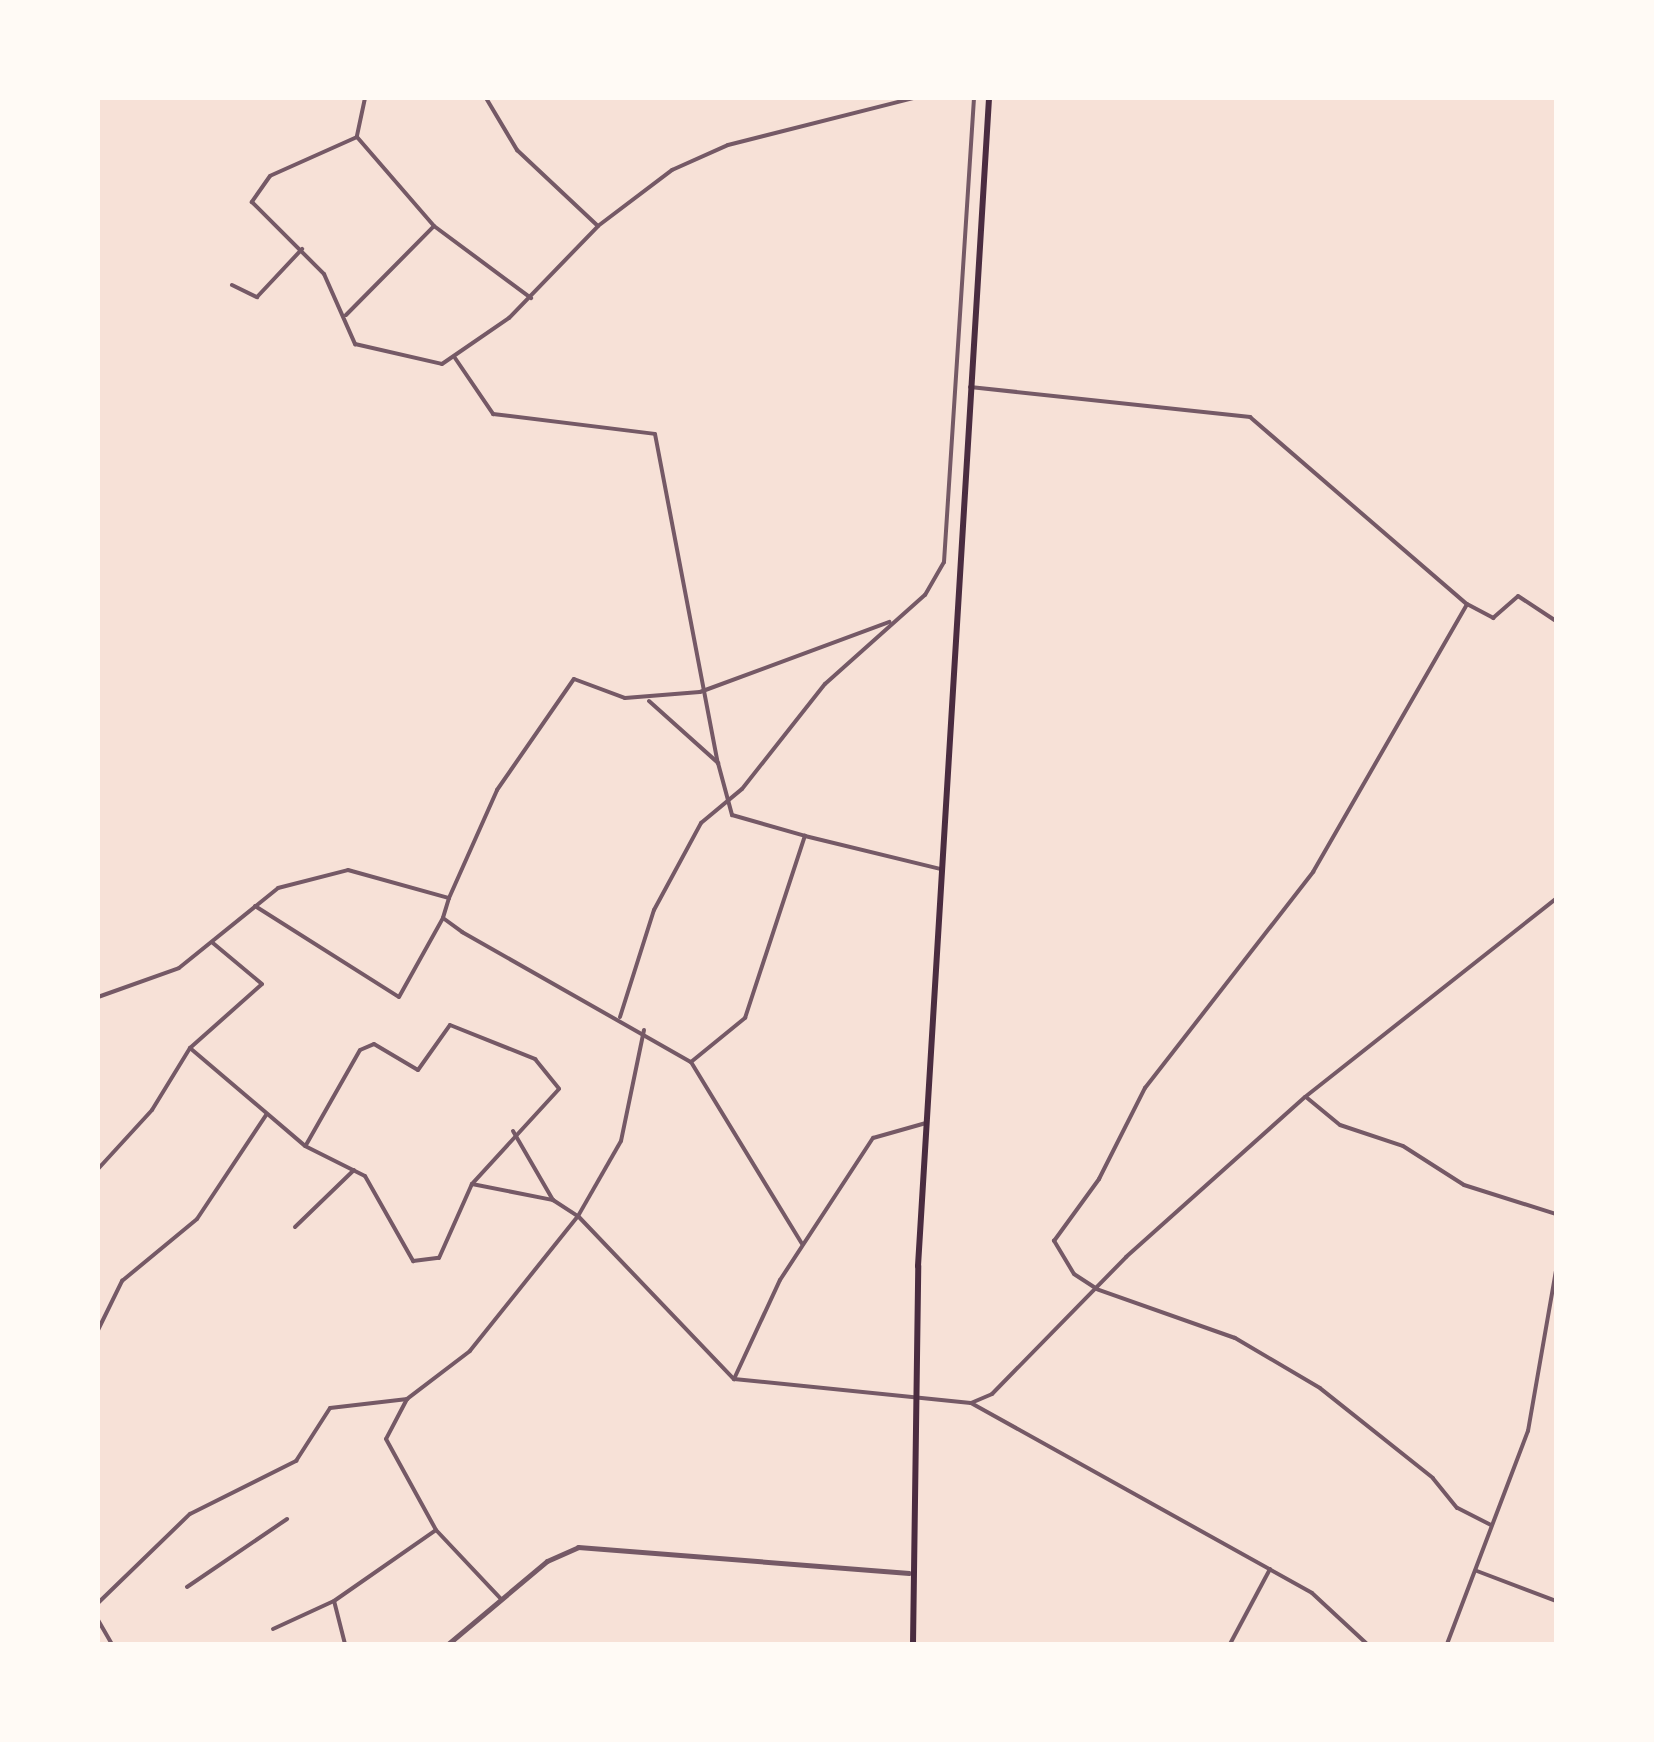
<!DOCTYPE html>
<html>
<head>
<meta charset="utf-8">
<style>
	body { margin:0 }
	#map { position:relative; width:1654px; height:1742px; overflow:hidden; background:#f7e1d7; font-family:"Fira Sans Condensed",sans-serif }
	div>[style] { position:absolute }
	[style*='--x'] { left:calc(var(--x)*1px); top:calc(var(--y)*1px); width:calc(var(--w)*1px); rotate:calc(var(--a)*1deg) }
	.minor>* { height:4px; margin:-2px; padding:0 2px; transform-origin:2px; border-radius:2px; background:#755966 }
	.tertiary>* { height:5px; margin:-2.5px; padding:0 2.5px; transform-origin:2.5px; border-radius:2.5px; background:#755966 }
	.secondary>* { height:6px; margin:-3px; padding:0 3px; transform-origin:3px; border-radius:3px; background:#4a2c40 }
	span { translate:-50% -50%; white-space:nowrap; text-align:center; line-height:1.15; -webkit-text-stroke:10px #fffaf5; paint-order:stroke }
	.frame { position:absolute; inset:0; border:100px solid #fffaf5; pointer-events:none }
</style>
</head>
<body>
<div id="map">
	<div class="minor">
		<i style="--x:365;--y:98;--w:40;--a:102"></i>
		<i style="--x:357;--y:137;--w:95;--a:155.9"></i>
		<i style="--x:270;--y:176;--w:32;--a:125"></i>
		<i style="--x:252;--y:202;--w:102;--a:45"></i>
		<i style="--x:324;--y:274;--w:77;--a:66.1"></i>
		<i style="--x:355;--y:344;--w:89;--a:12.9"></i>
		<i style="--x:442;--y:364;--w:81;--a:-34.5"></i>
		<i style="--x:509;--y:318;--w:128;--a:-45.9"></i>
		<i style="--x:598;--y:226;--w:93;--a:-37.1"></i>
		<i style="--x:672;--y:170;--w:61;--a:-24.1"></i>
		<i style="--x:728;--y:145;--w:192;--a:-14.2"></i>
		<i style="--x:486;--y:98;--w:61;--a:59.2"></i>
		<i style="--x:517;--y:150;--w:111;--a:43.2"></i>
		<i style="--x:357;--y:137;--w:118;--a:49.1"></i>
		<i style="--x:434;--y:226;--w:121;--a:36.6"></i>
		<i style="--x:232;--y:285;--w:28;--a:26"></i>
		<i style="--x:257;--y:297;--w:66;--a:-46.8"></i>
		<i style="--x:346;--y:315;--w:125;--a:-45.3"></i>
		<i style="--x:455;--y:358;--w:68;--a:55.8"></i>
		<i style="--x:493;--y:414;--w:163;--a:7"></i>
		<i style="--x:655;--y:434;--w:335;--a:79.2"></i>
		<i style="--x:970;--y:387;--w:282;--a:6.1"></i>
		<i style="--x:1250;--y:417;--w:286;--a:40.8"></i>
		<i style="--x:649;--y:701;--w:93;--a:41.9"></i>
		<i style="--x:718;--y:763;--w:54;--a:74.9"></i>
		<i style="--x:732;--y:815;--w:76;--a:16"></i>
		<i style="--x:449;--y:898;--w:118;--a:-66"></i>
		<i style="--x:497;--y:790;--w:135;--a:-55.3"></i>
		<i style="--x:574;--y:679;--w:54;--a:20.4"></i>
		<i style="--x:625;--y:698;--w:75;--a:-4.6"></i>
		<i style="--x:700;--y:692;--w:202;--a:-20.3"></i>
		<i style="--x:255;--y:906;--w:170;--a:32.3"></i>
		<i style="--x:399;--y:997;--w:90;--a:-60.9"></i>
		<i style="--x:98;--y:997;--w:86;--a:-19.7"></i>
		<i style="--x:179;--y:968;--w:127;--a:-38.9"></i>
		<i style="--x:278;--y:888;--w:72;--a:-14.4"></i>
		<i style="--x:348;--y:870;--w:105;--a:15.5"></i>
		<i style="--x:449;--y:898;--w:21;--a:107"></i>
		<i style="--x:443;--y:918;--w:24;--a:36"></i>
		<i style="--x:462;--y:932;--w:263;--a:29.6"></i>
		<i style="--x:691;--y:1062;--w:70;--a:-39.2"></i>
		<i style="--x:745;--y:1018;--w:192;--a:-71.8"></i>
		<i style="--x:805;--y:836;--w:139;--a:13.7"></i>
		<i style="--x:620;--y:1017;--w:112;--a:-72.4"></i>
		<i style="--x:654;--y:910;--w:99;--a:-61.6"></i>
		<i style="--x:701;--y:823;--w:53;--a:-39.7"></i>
		<i style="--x:742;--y:789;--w:134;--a:-51.7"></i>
		<i style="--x:825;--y:684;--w:134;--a:-41.7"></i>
		<i style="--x:925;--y:595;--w:38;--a:-60"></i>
		<i style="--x:944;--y:562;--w:465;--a:-86.3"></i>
		<i style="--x:644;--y:1030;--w:113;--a:101.7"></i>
		<i style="--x:621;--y:1141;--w:86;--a:119.8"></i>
		<i style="--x:578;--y:1216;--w:226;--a:46.3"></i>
		<i style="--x:734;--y:1379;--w:238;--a:5.8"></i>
		<i style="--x:971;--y:1403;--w:23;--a:-23"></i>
		<i style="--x:992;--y:1394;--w:192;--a:-45.6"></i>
		<i style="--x:1126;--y:1257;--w:240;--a:-41.8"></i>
		<i style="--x:1305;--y:1097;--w:320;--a:-38.3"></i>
		<i style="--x:190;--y:1048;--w:151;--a:40.4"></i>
		<i style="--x:305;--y:1146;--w:67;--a:26.6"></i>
		<i style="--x:365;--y:1176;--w:98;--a:60.5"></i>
		<i style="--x:413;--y:1261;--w:26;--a:-7"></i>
		<i style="--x:439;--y:1258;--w:81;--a:-66"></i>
		<i style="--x:472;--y:1184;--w:83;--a:11.2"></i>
		<i style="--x:553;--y:1200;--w:30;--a:33"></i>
		<i style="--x:578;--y:1216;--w:173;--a:128.7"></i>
		<i style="--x:470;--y:1351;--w:79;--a:142.7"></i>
		<i style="--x:407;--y:1399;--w:45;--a:117.7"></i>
		<i style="--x:386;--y:1439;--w:104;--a:61.2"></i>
		<i style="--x:436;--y:1530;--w:95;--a:46.7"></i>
		<i style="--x:691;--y:1062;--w:213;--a:58.6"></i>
		<i style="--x:1306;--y:1097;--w:44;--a:39.5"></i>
		<i style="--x:1340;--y:1125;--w:66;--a:18.4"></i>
		<i style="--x:1403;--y:1146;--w:72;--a:32.6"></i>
		<i style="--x:1464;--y:1185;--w:96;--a:17.5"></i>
		<i style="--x:513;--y:1131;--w:80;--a:59.9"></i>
		<i style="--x:306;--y:1145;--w:109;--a:-60.4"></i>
		<i style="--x:360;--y:1050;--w:15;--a:-23"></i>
		<i style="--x:374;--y:1044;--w:51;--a:30.6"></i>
		<i style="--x:418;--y:1070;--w:55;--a:-54.6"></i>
		<i style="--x:450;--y:1025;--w:92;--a:21.8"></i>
		<i style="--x:535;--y:1059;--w:38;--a:51"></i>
		<i style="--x:559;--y:1089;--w:129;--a:132.5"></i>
		<i style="--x:98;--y:1169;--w:80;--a:-47.5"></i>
		<i style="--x:152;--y:1110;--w:73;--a:-58.5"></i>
		<i style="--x:190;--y:1048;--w:96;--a:-41.6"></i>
		<i style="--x:262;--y:984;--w:64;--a:-140.1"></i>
		<i style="--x:295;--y:1227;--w:82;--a:-44"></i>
		<i style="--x:98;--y:1330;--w:55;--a:-63.9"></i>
		<i style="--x:122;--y:1281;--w:97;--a:-39.6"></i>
		<i style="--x:197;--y:1219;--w:125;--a:-56.4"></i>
		<i style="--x:734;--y:1379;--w:109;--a:-65.1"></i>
		<i style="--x:780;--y:1280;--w:170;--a:-56.8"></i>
		<i style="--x:873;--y:1138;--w:55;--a:-15.8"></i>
		<i style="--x:971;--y:1403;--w:390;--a:29.1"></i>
		<i style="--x:1312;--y:1593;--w:75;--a:42.8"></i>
		<i style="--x:1491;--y:1525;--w:38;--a:-153"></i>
		<i style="--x:1457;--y:1508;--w:38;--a:-129"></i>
		<i style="--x:1433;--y:1478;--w:144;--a:-141.5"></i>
		<i style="--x:1320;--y:1388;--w:99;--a:-149.5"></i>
		<i style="--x:1235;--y:1338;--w:146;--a:-160.5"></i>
		<i style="--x:1097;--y:1289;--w:27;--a:-147"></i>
		<i style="--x:1074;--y:1274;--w:39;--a:-121"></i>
		<i style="--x:1054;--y:1241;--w:77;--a:-54"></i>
		<i style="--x:1099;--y:1179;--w:102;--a:-63.2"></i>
		<i style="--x:1145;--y:1088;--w:274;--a:-52.1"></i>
		<i style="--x:1313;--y:872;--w:309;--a:-60.1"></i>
		<i style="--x:1467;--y:604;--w:30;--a:28"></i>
		<i style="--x:1493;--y:618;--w:33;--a:-41"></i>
		<i style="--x:1518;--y:596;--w:45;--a:33.3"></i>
		<i style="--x:1477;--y:1571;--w:85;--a:20.8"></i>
		<i style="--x:187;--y:1587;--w:121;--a:-34.2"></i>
		<i style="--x:98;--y:1603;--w:128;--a:-44.1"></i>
		<i style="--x:190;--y:1514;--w:119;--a:-26.6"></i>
		<i style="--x:296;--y:1461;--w:63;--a:-57.3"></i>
		<i style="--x:330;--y:1408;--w:78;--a:-6.7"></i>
		<i style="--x:98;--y:1620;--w:28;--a:60"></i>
		<i style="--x:273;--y:1629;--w:67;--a:-24.7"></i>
		<i style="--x:345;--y:1644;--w:44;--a:-104.3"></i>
		<i style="--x:334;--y:1601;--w:124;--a:-34.8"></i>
		<i style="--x:1230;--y:1644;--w:85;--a:-61.9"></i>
		<i style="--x:1447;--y:1644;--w:228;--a:-69.2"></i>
		<i style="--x:1528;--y:1431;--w:162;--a:-80.1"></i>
	</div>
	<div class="tertiary">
		<i style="--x:448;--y:1644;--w:129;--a:-40"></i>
		<i style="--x:547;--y:1561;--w:34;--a:-24"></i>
		<i style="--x:578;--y:1547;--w:332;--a:4.5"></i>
	</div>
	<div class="secondary">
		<i style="--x:913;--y:1644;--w:378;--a:-89.2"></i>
		<i style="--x:918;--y:1266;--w:1170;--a:-86.52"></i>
	</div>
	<div class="frame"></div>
</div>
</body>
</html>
